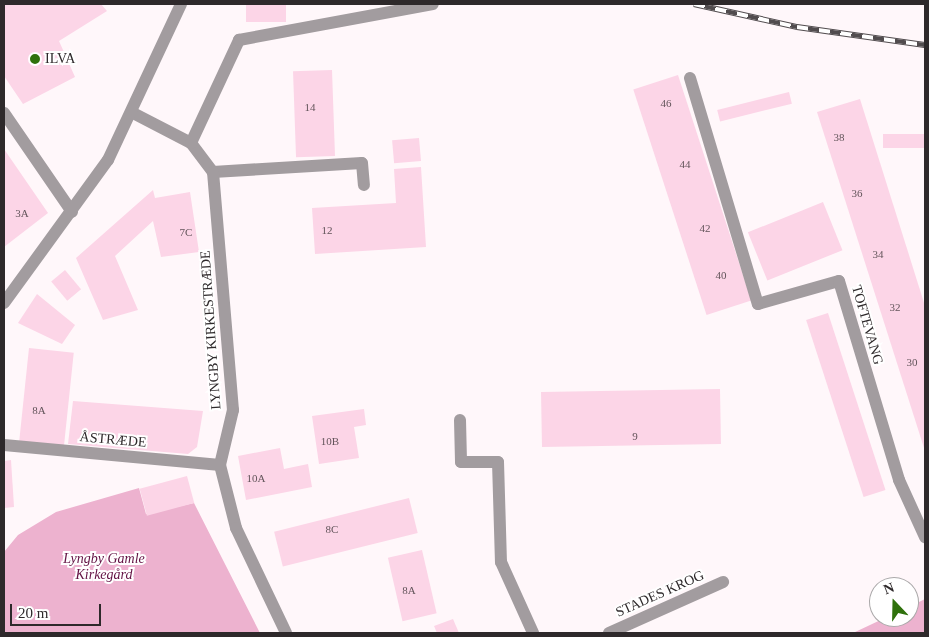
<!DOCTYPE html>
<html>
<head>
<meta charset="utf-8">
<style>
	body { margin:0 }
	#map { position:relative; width:929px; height:637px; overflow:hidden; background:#fff7fa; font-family:Georgia,serif }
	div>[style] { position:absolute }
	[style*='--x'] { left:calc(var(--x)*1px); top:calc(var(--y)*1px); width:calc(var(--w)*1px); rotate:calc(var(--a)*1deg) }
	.green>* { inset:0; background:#edb2cf }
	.building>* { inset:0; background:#fcd5e7; transform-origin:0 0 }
	.service>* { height:12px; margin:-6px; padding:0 6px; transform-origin:6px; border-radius:6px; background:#a29c9f }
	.minor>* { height:12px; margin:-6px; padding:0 6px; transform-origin:6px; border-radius:6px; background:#a29c9f }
	.rail>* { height:5.5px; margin-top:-2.75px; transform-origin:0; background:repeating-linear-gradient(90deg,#fff 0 11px,#514c4e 0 22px); box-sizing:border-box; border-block:1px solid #514c4e }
	.dots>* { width:14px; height:14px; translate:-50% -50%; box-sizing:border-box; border:2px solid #fff; border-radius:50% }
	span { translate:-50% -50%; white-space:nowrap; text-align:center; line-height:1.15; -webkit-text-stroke:4px #fff; paint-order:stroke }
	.number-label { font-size:11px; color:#62545a }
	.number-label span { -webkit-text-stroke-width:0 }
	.poi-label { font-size:14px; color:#2e292b }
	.left { translate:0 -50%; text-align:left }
	.street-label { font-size:14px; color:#2e292b }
	.park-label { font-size:14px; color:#631244; font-style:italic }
	.frame { position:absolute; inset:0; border:5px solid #2e292b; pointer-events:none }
	.north { position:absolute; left:869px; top:577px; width:50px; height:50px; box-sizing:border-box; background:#fff; border:1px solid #aba9aa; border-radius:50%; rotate:339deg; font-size:14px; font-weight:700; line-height:20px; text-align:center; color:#2e292b }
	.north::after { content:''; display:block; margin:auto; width:18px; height:22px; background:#2f710c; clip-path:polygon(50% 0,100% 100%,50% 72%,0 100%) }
	.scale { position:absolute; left:10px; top:604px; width:91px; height:22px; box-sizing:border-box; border:2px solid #2e292b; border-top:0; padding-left:6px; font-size:15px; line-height:18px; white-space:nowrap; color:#2e292b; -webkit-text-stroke:4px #fff; paint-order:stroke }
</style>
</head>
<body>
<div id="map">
	<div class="green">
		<i style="clip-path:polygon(139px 488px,146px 514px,194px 503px,260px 633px,4px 633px,4px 552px,18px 535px,56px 512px)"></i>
		<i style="clip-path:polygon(925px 599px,925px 633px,853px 633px,887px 617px,909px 617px,909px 607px)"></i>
	</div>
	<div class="building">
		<i style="clip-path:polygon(4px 4px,101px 4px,107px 11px,59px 41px,75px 77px,23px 104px,4px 76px)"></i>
		<i style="left:246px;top:4px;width:40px;height:18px"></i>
		<i style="left:332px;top:70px;width:86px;height:39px;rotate:88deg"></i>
		<i style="left:678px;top:75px;width:237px;height:47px;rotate:72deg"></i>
		<i style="left:789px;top:92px;width:12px;height:74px;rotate:76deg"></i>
		<i style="clip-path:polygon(860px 99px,925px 306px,925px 451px,817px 112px)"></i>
		<i style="left:925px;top:134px;width:14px;height:42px;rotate:90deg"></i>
		<i style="left:419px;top:138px;width:23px;height:27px;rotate:85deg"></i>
		<i style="clip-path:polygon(4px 149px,48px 213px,4px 247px)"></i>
		<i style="clip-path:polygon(421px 167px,426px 247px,315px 254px,312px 208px,396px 203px,394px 169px)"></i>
		<i style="clip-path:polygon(153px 190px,155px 198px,190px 192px,199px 252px,161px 257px,153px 221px,115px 256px,138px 310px,103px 320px,76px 258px)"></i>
		<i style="left:823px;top:202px;width:52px;height:81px;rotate:68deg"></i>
		<i style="left:65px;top:270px;width:25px;height:18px;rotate:50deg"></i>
		<i style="clip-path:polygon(37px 294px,75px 325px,62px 344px,18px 323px)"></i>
		<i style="left:828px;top:313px;width:186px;height:23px;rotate:72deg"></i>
		<i style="left:29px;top:348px;width:45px;height:95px;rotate:6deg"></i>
		<i style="left:720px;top:389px;width:55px;height:179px;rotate:89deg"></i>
		<i style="clip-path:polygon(73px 401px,203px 411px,197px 447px,188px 454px,68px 444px)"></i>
		<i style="clip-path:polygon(364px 409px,366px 425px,354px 427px,359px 458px,319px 464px,312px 416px)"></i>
		<i style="clip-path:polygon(280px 448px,284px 469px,308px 464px,312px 487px,246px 500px,238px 456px)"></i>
		<i style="clip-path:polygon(11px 460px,14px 507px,4px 508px,4px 461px)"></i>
		<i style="left:187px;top:476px;width:28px;height:49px;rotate:75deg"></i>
		<i style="left:409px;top:498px;width:36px;height:139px;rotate:76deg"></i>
		<i style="left:422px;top:550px;width:65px;height:35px;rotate:77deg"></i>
		<i style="clip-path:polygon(453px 619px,459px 633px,437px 633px,434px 626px)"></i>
	</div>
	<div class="service">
		<i style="--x:4;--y:113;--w:120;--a:55.5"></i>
		<i style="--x:213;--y:172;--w:149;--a:-3.5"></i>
		<i style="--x:362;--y:163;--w:22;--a:85"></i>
		<i style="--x:460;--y:420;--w:42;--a:88.6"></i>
		<i style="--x:461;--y:462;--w:37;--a:0"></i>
		<i style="--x:498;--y:462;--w:100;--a:88.3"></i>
		<i style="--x:501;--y:562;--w:78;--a:65.7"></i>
	</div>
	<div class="minor">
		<i style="--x:690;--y:78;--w:236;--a:73.3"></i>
		<i style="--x:758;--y:304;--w:84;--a:-15.9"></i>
		<i style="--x:839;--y:281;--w:208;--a:73.2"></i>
		<i style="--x:899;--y:480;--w:63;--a:65.5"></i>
		<i style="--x:133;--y:113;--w:65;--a:27.3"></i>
		<i style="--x:191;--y:143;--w:36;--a:53"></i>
		<i style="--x:213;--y:172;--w:239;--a:85.2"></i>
		<i style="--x:233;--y:410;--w:57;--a:103.3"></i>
		<i style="--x:220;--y:465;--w:65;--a:75.7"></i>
		<i style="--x:236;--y:528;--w:116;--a:64.5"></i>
		<i style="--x:191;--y:143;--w:114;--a:-65"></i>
		<i style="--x:239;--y:40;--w:197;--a:-10.5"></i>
		<i style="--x:4;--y:303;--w:177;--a:-54"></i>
		<i style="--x:108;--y:160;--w:172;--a:-64.9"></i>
		<i style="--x:4;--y:445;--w:217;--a:5.3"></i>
		<i style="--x:609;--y:633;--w:125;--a:-24.1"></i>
	</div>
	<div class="rail">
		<i style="--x:694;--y:4;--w:106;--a:12.6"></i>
		<i style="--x:797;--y:27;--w:129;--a:8"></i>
	</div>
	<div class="dots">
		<i style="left:35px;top:59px;background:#2f710c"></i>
	</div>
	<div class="number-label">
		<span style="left:666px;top:103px">46</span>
		<span style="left:310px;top:107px">14</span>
		<span style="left:839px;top:137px">38</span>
		<span style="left:685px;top:164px">44</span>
		<span style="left:857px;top:193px">36</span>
		<span style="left:22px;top:213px">3A</span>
		<span style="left:705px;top:228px">42</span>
		<span style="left:327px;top:230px">12</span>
		<span style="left:186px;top:232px">7C</span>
		<span style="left:878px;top:254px">34</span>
		<span style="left:721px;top:275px">40</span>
		<span style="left:895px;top:307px">32</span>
		<span style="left:912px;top:362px">30</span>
		<span style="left:39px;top:410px">8A</span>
		<span style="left:635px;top:436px">9</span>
		<span style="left:330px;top:441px">10B</span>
		<span style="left:256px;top:478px">10A</span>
		<span style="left:332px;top:529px">8C</span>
		<span style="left:409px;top:590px">8A</span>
	</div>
	<div class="poi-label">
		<span class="left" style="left:45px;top:59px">ILVA</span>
	</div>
	<div class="street-label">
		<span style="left:867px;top:325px;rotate:74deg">TOFTEVANG</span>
		<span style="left:211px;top:330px;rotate:-94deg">LYNGBY KIRKESTRÆDE</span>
		<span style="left:113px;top:440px;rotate:5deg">ÅSTRÆDE</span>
		<span style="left:660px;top:594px;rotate:-24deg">STADES KROG</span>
	</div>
	<div class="park-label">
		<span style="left:104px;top:567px">Lyngby Gamle<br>Kirkegård</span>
	</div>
	<div class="frame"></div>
	<div class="north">N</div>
	<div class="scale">20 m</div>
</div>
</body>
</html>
